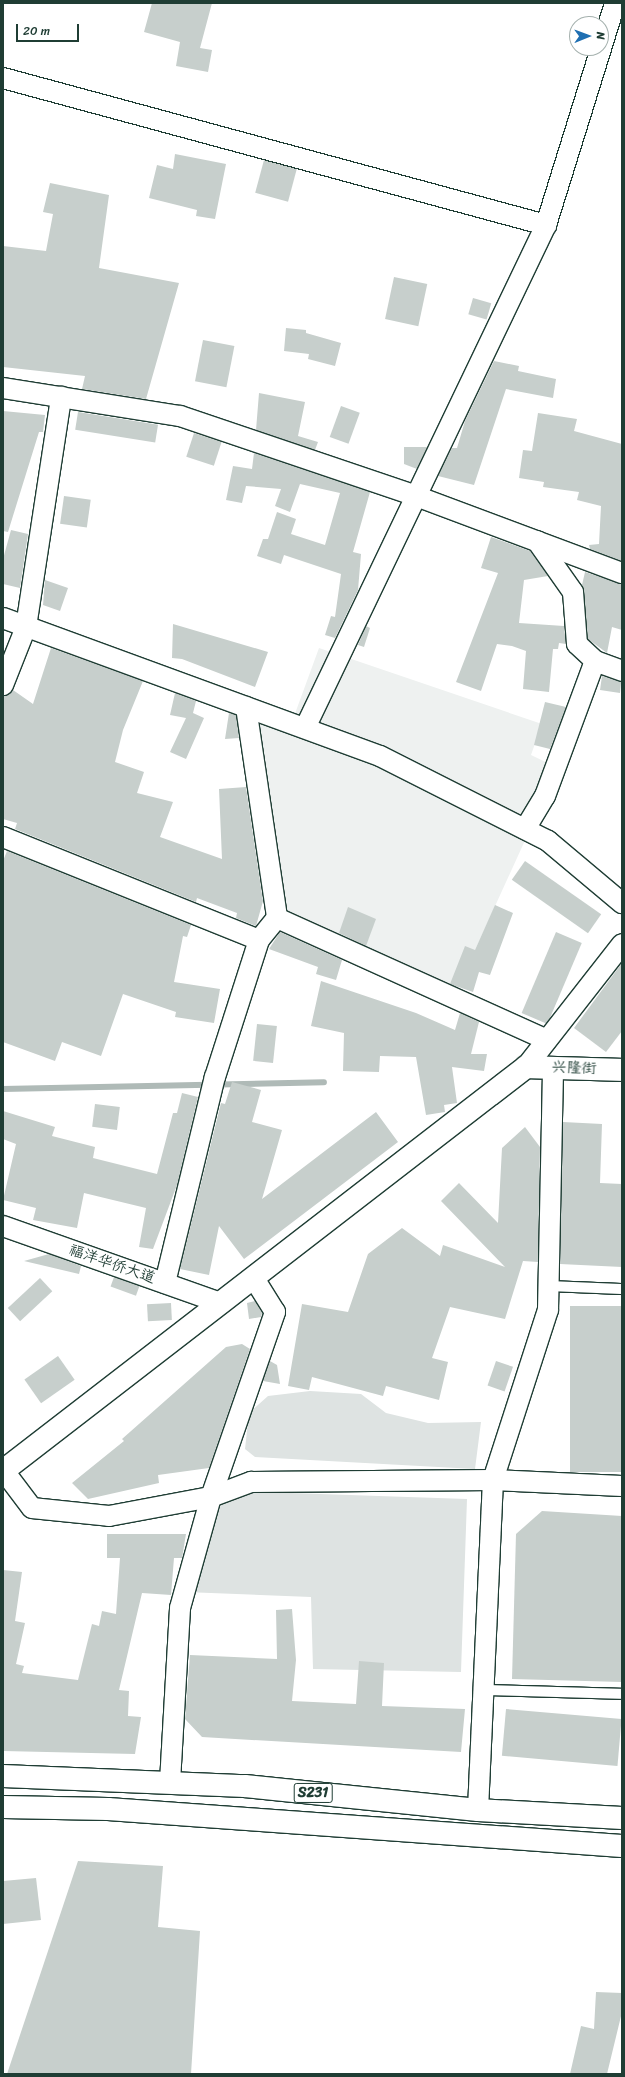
<!DOCTYPE html>
<html>
<head>
<meta charset="utf-8">
<style>
	body { margin:0 }
	#map { position:relative; width:625px; height:2077px; overflow:hidden; background:#fff; font-family:Sriracha,"LXGW WenKai TC",sans-serif }
	div>[style] { position:absolute }
	[style*='--x'] { left:calc(var(--x)*1px); top:calc(var(--y)*1px); width:calc(var(--w)*1px); rotate:calc(var(--a)*1deg) }
	.built>* { inset:0; background:#eef1f0 }
	.green>* { inset:0; background:#dee3e2 }
	.stream>* { height:6px; margin:-3px; padding:0 3px; transform-origin:3px; border-radius:3px; background:#afbab7 }
	.building>* { inset:0; background:#c7cfcc; transform-origin:0 0 }
	.roads { filter:drop-shadow(1px 0 #1f3d34) drop-shadow(-1px 0 #1f3d34) drop-shadow(0 1px #1f3d34) drop-shadow(0 -1px #1f3d34) }
	.service>* { height:10px; margin:-5px; padding:0 5px; transform-origin:5px; border-radius:5px; background:#fff }
	.minor>* { height:20px; margin:-10px; padding:0 10px; transform-origin:10px; border-radius:10px; background:#fff }
	.tertiary>* { height:22px; margin:-11px; padding:0 11px; transform-origin:11px; border-radius:11px; background:#fff }
	.primary>* { height:22px; margin:-11px; padding:0 11px; transform-origin:11px; border-radius:11px; background:#fff }
	span { translate:-50% -50%; white-space:nowrap; text-align:center; line-height:1.15; -webkit-text-stroke:3px #fff; paint-order:stroke }
	.shield-label span { padding:1px 3px; background:#fff; border:1px solid; border-radius:3px; -webkit-text-stroke-width:0 }
	.shield-label { font-size:14px; color:#1f3d34; font-weight:700 }
	.street-label { font-size:15px; color:#1f3d34 }
	.frame { position:absolute; inset:0; border:4px solid #1f3d34; pointer-events:none }
	.north { position:absolute; left:569px; top:16px; width:40px; height:40px; box-sizing:border-box; background:#fff; border:1px solid #a5b1ae; border-radius:50%; rotate:89deg; font-size:11px; font-weight:700; line-height:16px; text-align:center; color:#1f3d34 }
	.north::after { content:''; display:block; margin:auto; width:14px; height:18px; background:#1f6fb2; clip-path:polygon(50% 0,100% 100%,50% 72%,0 100%) }
	.scale { position:absolute; left:16px; top:24px; width:63px; height:18px; box-sizing:border-box; border:2px solid #1f3d34; border-top:0; padding-left:5px; font-size:12px; line-height:14px; white-space:nowrap; color:#1f3d34; -webkit-text-stroke:3px #fff; paint-order:stroke }
</style>
</head>
<body>
<div id="map">
	<div class="built">
		<i style="clip-path:polygon(319px 648px,542px 724px,531px 755px,558px 768px,450px 1005px,277px 918px,248px 715px,289px 730px)"></i>
	</div>
	<div class="green">
		<i style="clip-path:polygon(310px 1391px,361px 1394px,386px 1413px,428px 1423px,481px 1422px,475px 1469px,255px 1457px,245px 1449px,249px 1413px,268px 1396px)"></i>
		<i style="clip-path:polygon(235px 1491px,467px 1499px,461px 1672px,313px 1669px,311px 1597px,185px 1592px,223px 1500px)"></i>
	</div>
	<div class="stream">
		<i style="--x:3;--y:1089;--w:321;--a:-1.2"></i>
	</div>
	<div class="building">
		<i style="clip-path:polygon(152px 3px,212px 3px,200px 48px,212px 50px,208px 72px,176px 66px,180px 42px,144px 32px)"></i>
		<i style="clip-path:polygon(175px 154px,226px 164px,215px 219px,196px 216px,197px 210px,149px 198px,157px 165px,173px 169px)"></i>
		<i style="left:264px;top:160px;width:34px;height:34px;rotate:15deg"></i>
		<i style="clip-path:polygon(50px 183px,109px 195px,99px 268px,179px 283px,146px 399px,82px 389px,85px 376px,3px 367px,3px 246px,46px 251px,53px 214px,43px 212px)"></i>
		<i style="left:394px;top:277px;width:34px;height:43px;rotate:12deg"></i>
		<i style="left:473px;top:298px;width:19px;height:17px;rotate:16deg"></i>
		<i style="clip-path:polygon(286px 328px,306px 330px,306px 333px,341px 343px,335px 366px,308px 359px,309px 354px,284px 351px)"></i>
		<i style="left:203px;top:340px;width:32px;height:42px;rotate:11deg"></i>
		<i style="clip-path:polygon(494px 361px,519px 366px,518px 371px,556px 379px,553px 398px,506px 389px,474px 485px,438px 476px,452px 448px,457px 448px,465px 421px)"></i>
		<i style="clip-path:polygon(259px 393px,305px 402px,298px 436px,318px 442px,315px 450px,256px 430px)"></i>
		<i style="left:341px;top:406px;width:20px;height:33px;rotate:20deg"></i>
		<i style="clip-path:polygon(3px 411px,45px 415px,43px 432px,39px 432px,8px 532px,3px 531px)"></i>
		<i style="left:78px;top:412px;width:81px;height:18px;rotate:9deg"></i>
		<i style="clip-path:polygon(538px 413px,577px 419px,574px 431px,622px 444px,622px 561px,590px 549px,589px 545px,599px 544px,601px 506px,577px 500px,579px 492px,543px 487px,544px 482px,519px 478px,523px 450px,532px 451px)"></i>
		<i style="left:194px;top:433px;width:29px;height:25px;rotate:18deg"></i>
		<i style="clip-path:polygon(404px 447px,427px 447px,417px 469px,404px 464px)"></i>
		<i style="clip-path:polygon(254px 453px,370px 492px,353px 552px,361px 554px,358px 590px,335px 638px,325px 635px,331px 616px,335px 617px,341px 574px,284px 555px,281px 564px,257px 556px,263px 539px,268px 539px,277px 512px,296px 519px,291px 534px,325px 545px,340px 493px,300px 484px,290px 512px,275px 506px,281px 489px,246px 486px,242px 503px,226px 500px,233px 466px,252px 469px)"></i>
		<i style="left:64px;top:496px;width:27px;height:28px;rotate:8deg"></i>
		<i style="clip-path:polygon(11px 530px,28px 534px,20px 588px,3px 584px,3px 559px)"></i>
		<i style="clip-path:polygon(491px 537px,530px 551px,548px 576px,524px 580px,519px 623px,564px 626px,566px 644px,559px 643px,558px 649px,553px 649px,549px 692px,523px 689px,526px 651px,512px 646px,497px 644px,481px 691px,456px 682px,498px 573px,481px 568px)"></i>
		<i style="clip-path:polygon(585px 572px,622px 584px,622px 630px,612px 627px,607px 653px,588px 639px,582px 585px)"></i>
		<i style="clip-path:polygon(45px 580px,68px 588px,60px 611px,43px 605px)"></i>
		<i style="clip-path:polygon(173px 624px,268px 652px,255px 687px,182px 659px,172px 658px)"></i>
		<i style="clip-path:polygon(366px 626px,370px 628px,364px 647px,358px 645px)"></i>
		<i style="clip-path:polygon(51px 648px,143px 681px,123px 730px,115px 762px,144px 772px,137px 793px,173px 802px,160px 837px,222px 859px,219px 789px,246px 787px,263px 901px,256px 926px,236px 918px,237px 913px,197px 898px,196px 902px,15px 829px,17px 823px,3px 819px,3px 696px,13px 690px,33px 704px)"></i>
		<i style="clip-path:polygon(602px 676px,621px 682px,620px 693px,600px 690px)"></i>
		<i style="clip-path:polygon(175px 693px,196px 701px,193px 713px,204px 718px,186px 759px,170px 752px,186px 718px,170px 715px)"></i>
		<i style="clip-path:polygon(545px 702px,566px 707px,550px 749px,534px 745px)"></i>
		<i style="clip-path:polygon(229px 713px,236px 715px,239px 738px,225px 739px)"></i>
		<i style="clip-path:polygon(7px 851px,191px 925px,187px 937px,183px 936px,174px 982px,220px 989px,214px 1023px,175px 1017px,176px 1012px,123px 994px,101px 1056px,62px 1042px,55px 1061px,3px 1042px,3px 861px)"></i>
		<i style="left:525px;top:861px;width:93px;height:23px;rotate:35deg"></i>
		<i style="clip-path:polygon(495px 905px,513px 913px,490px 975px,479px 972px,473px 992px,450px 984px,465px 946px,475px 950px)"></i>
		<i style="clip-path:polygon(348px 907px,376px 919px,366px 946px,339px 933px)"></i>
		<i style="clip-path:polygon(280px 932px,342px 960px,336px 980px,316px 974px,318px 967px,269px 949px)"></i>
		<i style="left:556px;top:932px;width:28px;height:88px;rotate:23deg"></i>
		<i style="clip-path:polygon(622px 963px,622px 1031px,606px 1052px,574px 1028px)"></i>
		<i style="clip-path:polygon(321px 981px,416px 1013px,455px 1030px,460px 1013px,479px 1022px,471px 1054px,487px 1054px,484px 1071px,452px 1067px,457px 1103px,444px 1105px,445px 1112px,426px 1115px,416px 1057px,380px 1056px,379px 1072px,343px 1071px,344px 1033px,311px 1026px)"></i>
		<i style="left:257px;top:1024px;width:20px;height:37px;rotate:6deg"></i>
		<i style="clip-path:polygon(232px 1082px,261px 1090px,252px 1122px,282px 1130px,262px 1199px,376px 1112px,398px 1142px,244px 1259px,219px 1226px,209px 1275px,180px 1269px,221px 1103px,225px 1104px)"></i>
		<i style="clip-path:polygon(182px 1093px,198px 1097px,177px 1185px,153px 1249px,139px 1247px,146px 1208px,84px 1193px,77px 1228px,33px 1220px,36px 1208px,3px 1200px,16px 1144px,3px 1139px,3px 1111px,55px 1127px,52px 1136px,95px 1147px,93px 1158px,157px 1174px,173px 1113px,177px 1113px)"></i>
		<i style="left:95px;top:1104px;width:25px;height:23px;rotate:7deg"></i>
		<i style="clip-path:polygon(563px 1122px,602px 1124px,600px 1183px,622px 1184px,622px 1267px,560px 1264px)"></i>
		<i style="clip-path:polygon(525px 1127px,540px 1147px,538px 1262px,523px 1261px,505px 1319px,450px 1307px,432px 1358px,448px 1362px,439px 1400px,386px 1386px,383px 1396px,312px 1377px,309px 1390px,288px 1386px,302px 1304px,348px 1312px,368px 1254px,402px 1228px,440px 1256px,443px 1245px,505px 1267px,441px 1201px,459px 1183px,498px 1223px,502px 1148px)"></i>
		<i style="clip-path:polygon(49px 1254px,81px 1266px,79px 1274px,24px 1261px)"></i>
		<i style="left:114px;top:1277px;width:27px;height:10px;rotate:20deg"></i>
		<i style="left:40px;top:1278px;width:18px;height:44px;rotate:47deg"></i>
		<i style="clip-path:polygon(255px 1301px,262px 1313px,261px 1317px,249px 1319px,247px 1303px)"></i>
		<i style="left:171px;top:1303px;width:17px;height:24px;rotate:87deg"></i>
		<i style="left:570px;top:1306px;width:52px;height:166px"></i>
		<i style="clip-path:polygon(242px 1344px,250px 1349px,209px 1468px,158px 1475px,159px 1483px,88px 1499px,72px 1483px,124px 1441px,122px 1439px,226px 1347px)"></i>
		<i style="left:58px;top:1356px;width:29px;height:41px;rotate:55deg"></i>
		<i style="clip-path:polygon(270px 1361px,277px 1365px,280px 1384px,263px 1381px)"></i>
		<i style="left:496px;top:1361px;width:18px;height:26px;rotate:19deg"></i>
		<i style="clip-path:polygon(542px 1511px,622px 1516px,622px 1682px,512px 1679px,516px 1534px)"></i>
		<i style="clip-path:polygon(107px 1534px,186px 1534px,182px 1558px,174px 1558px,171px 1595px,142px 1593px,119px 1690px,129px 1691px,128px 1716px,141px 1717px,135px 1754px,3px 1751px,3px 1570px,22px 1572px,15px 1621px,25px 1623px,16px 1664px,24px 1666px,22px 1673px,78px 1680px,92px 1624px,99px 1626px,102px 1611px,116px 1614px,120px 1558px,107px 1558px)"></i>
		<i style="clip-path:polygon(292px 1609px,296px 1660px,292px 1701px,356px 1704px,359px 1661px,384px 1663px,382px 1706px,465px 1709px,461px 1752px,202px 1737px,185px 1719px,190px 1655px,277px 1659px,276px 1610px)"></i>
		<i style="left:506px;top:1709px;width:116px;height:47px;rotate:5deg"></i>
		<i style="clip-path:polygon(78px 1861px,163px 1866px,158px 1927px,200px 1931px,191px 2074px,7px 2074px)"></i>
		<i style="clip-path:polygon(36px 1878px,41px 1920px,3px 1924px,3px 1881px)"></i>
		<i style="clip-path:polygon(596px 1992px,622px 1993px,622px 2012px,607px 2074px,570px 2074px,581px 2026px,594px 2029px)"></i>
	</div>
	<div class="roads">
		<div class="service">
			<i style="--x:548;--y:1286;--w:74;--a:2.3"></i>
			<i style="--x:483;--y:1690;--w:139;--a:1.6"></i>
		</div>
		<div class="minor">
			<i style="--x:3;--y:78;--w:563;--a:15.15"></i>
			<i style="--x:3;--y:388;--w:179;--a:9"></i>
			<i style="--x:180;--y:416;--w:249;--a:18.7"></i>
			<i style="--x:416;--y:496;--w:220;--a:20.5"></i>
			<i style="--x:537;--y:541;--w:62;--a:54.8"></i>
			<i style="--x:573;--y:592;--w:52;--a:85.6"></i>
			<i style="--x:577;--y:644;--w:25;--a:43"></i>
			<i style="--x:595;--y:661;--w:29;--a:20"></i>
			<i style="--x:3;--y:618;--w:401;--a:20.1"></i>
			<i style="--x:380;--y:756;--w:188;--a:26.8"></i>
			<i style="--x:548;--y:841;--w:97;--a:40"></i>
			<i style="--x:3;--y:685;--w:62;--a:-68.4"></i>
			<i style="--x:26;--y:627;--w:233;--a:-81.3"></i>
			<i style="--x:246;--y:707;--w:213;--a:81.6"></i>
			<i style="--x:277;--y:918;--w:296;--a:24.3"></i>
			<i style="--x:305;--y:728;--w:558;--a:-64.4"></i>
			<i style="--x:546;--y:225;--w:232;--a:-72.7"></i>
			<i style="--x:525;--y:829;--w:39;--a:-59"></i>
			<i style="--x:545;--y:796;--w:144;--a:-69.7"></i>
			<i style="--x:3;--y:837;--w:276;--a:21.9"></i>
			<i style="--x:259;--y:940;--w:28;--a:-51"></i>
			<i style="--x:526;--y:1067;--w:156;--a:-52"></i>
			<i style="--x:3;--y:1226;--w:231;--a:19.5"></i>
			<i style="--x:165;--y:1283;--w:212;--a:-76.4"></i>
			<i style="--x:215;--y:1077;--w:144;--a:-72.2"></i>
			<i style="--x:4;--y:1471;--w:46;--a:52.9"></i>
			<i style="--x:32;--y:1508;--w:77;--a:5.9"></i>
			<i style="--x:109;--y:1516;--w:104;--a:-10.6"></i>
			<i style="--x:211;--y:1497;--w:43;--a:-20.6"></i>
			<i style="--x:251;--y:1482;--w:242;--a:-0.5"></i>
			<i style="--x:493;--y:1480;--w:129;--a:2.7"></i>
			<i style="--x:170;--y:1782;--w:174;--a:-86.7"></i>
			<i style="--x:180;--y:1608;--w:115;--a:-74.4"></i>
			<i style="--x:211;--y:1497;--w:196;--a:-70.9"></i>
			<i style="--x:275;--y:1312;--w:40;--a:-122"></i>
			<i style="--x:478;--y:1810;--w:330;--a:-87.4"></i>
			<i style="--x:493;--y:1480;--w:179;--a:-72.1"></i>
			<i style="--x:548;--y:1310;--w:242;--a:-88.8"></i>
		</div>
		<div class="tertiary">
			<i style="--x:3;--y:1471;--w:661;--a:-37.68"></i>
			<i style="--x:526;--y:1067;--w:96;--a:1.8"></i>
		</div>
		<div class="primary">
			<i style="--x:3;--y:1776;--w:242;--a:2.4"></i>
			<i style="--x:245;--y:1786;--w:234;--a:5.9"></i>
			<i style="--x:478;--y:1810;--w:144;--a:3.2"></i>
			<i style="--x:3;--y:1807;--w:105;--a:1.1"></i>
			<i style="--x:108;--y:1809;--w:515;--a:4.12"></i>
		</div>
	</div>
	<div class="shield-label">
		<span style="left:313px;top:1793px">S231</span>
	</div>
	<div class="street-label">
		<span style="left:574px;top:1068px;rotate:2deg">兴隆街</span>
		<span style="left:112px;top:1264px;rotate:19deg">福洋华侨大道</span>
	</div>
	<div class="frame"></div>
	<div class="north">N</div>
	<div class="scale">20 m</div>
</div>
</body>
</html>
